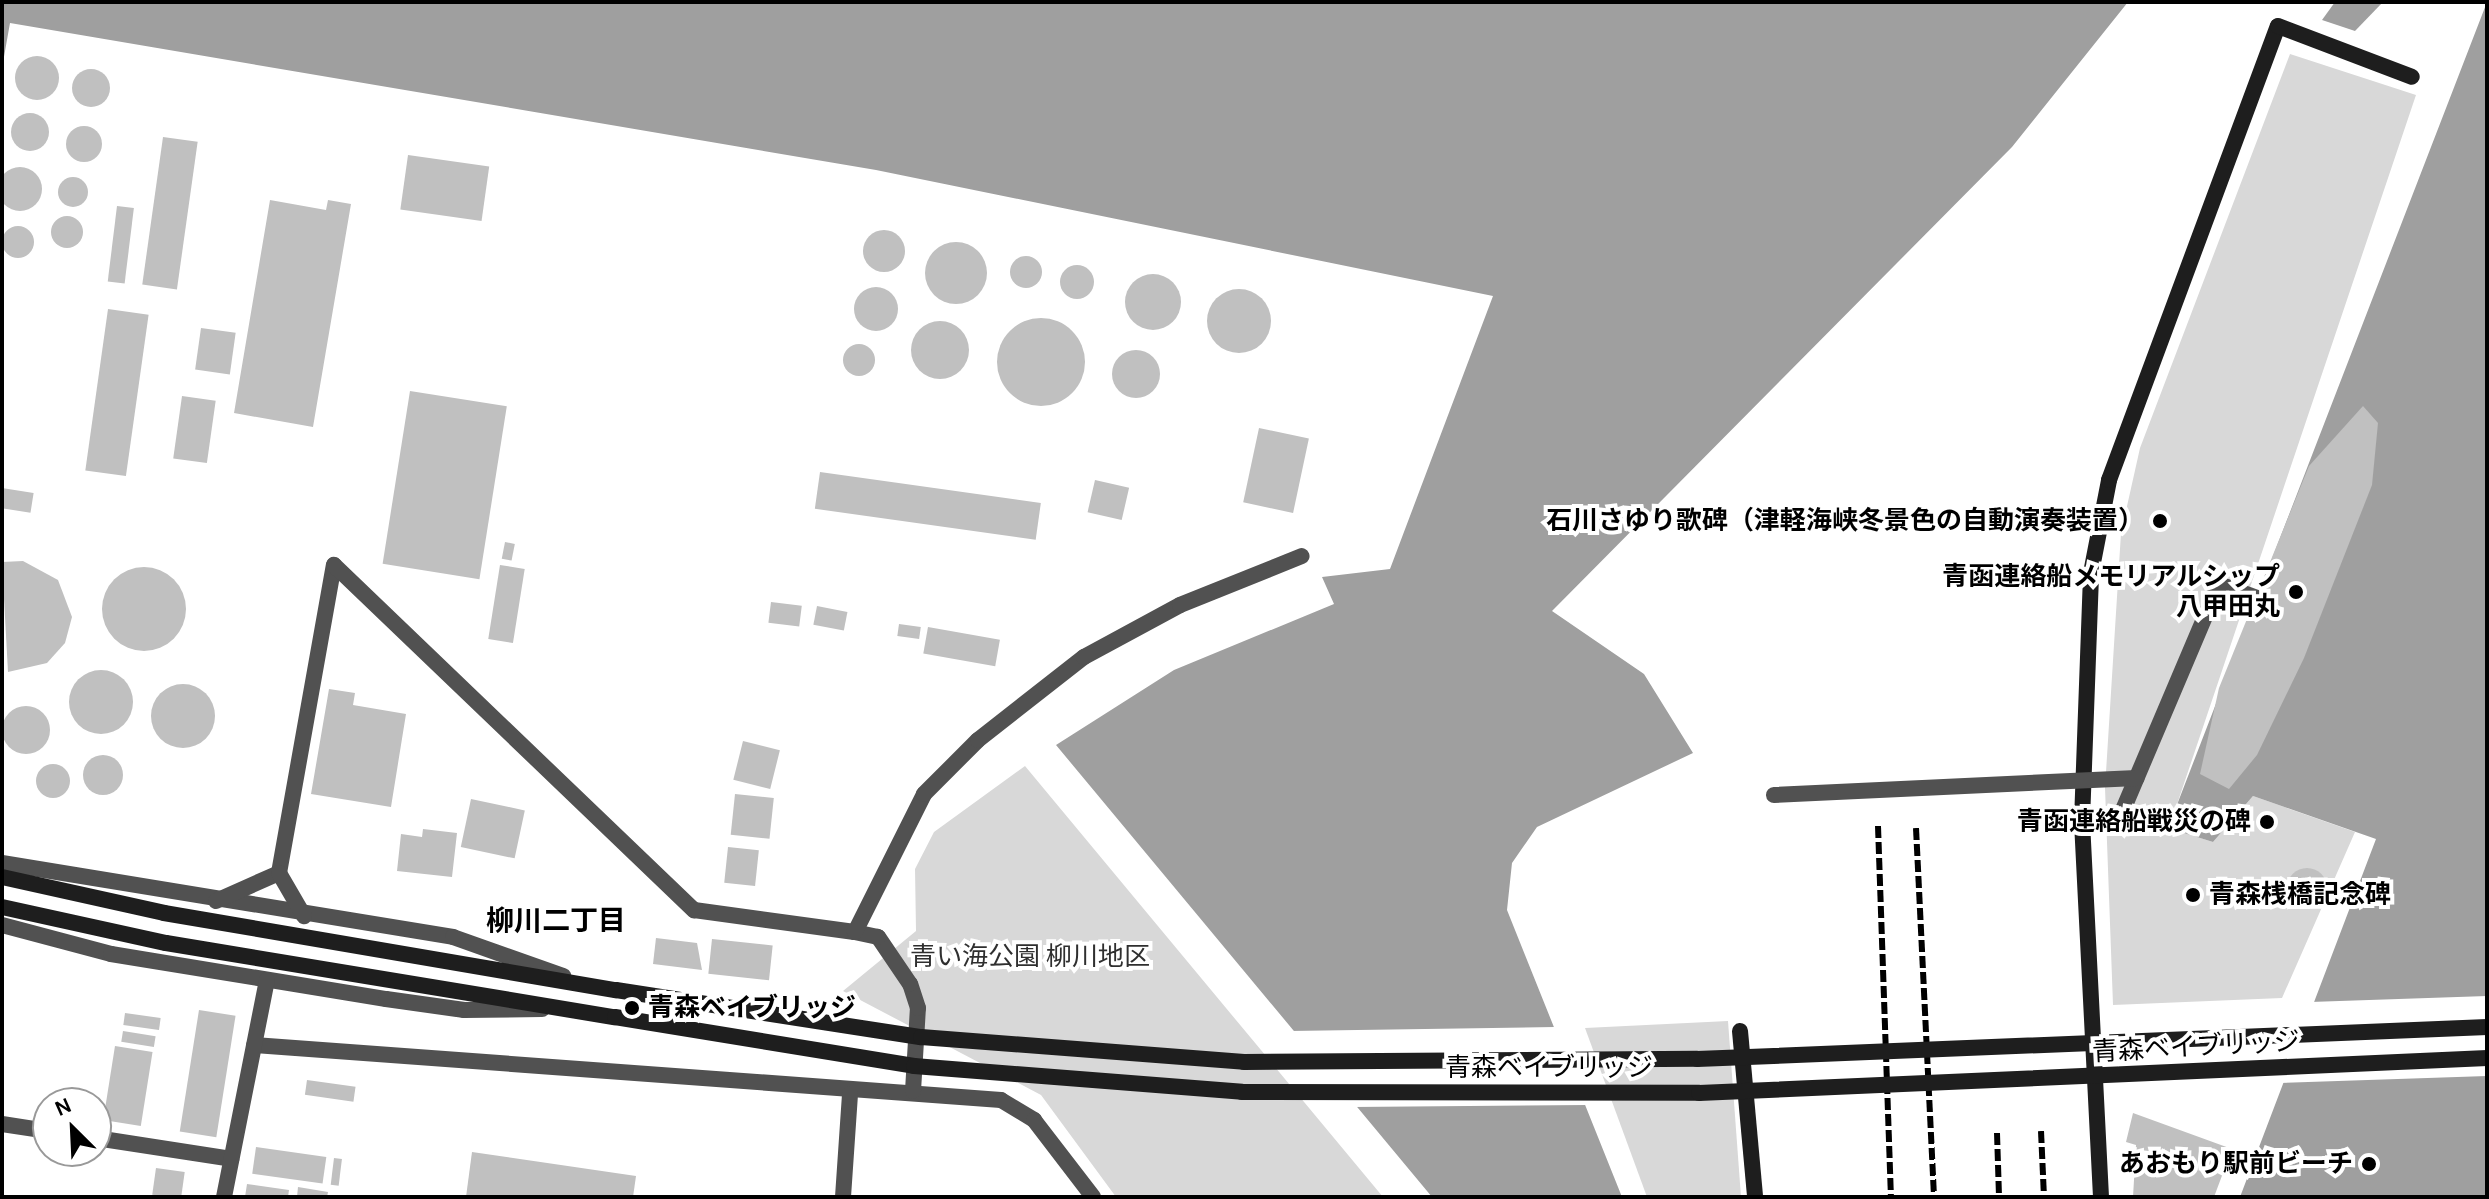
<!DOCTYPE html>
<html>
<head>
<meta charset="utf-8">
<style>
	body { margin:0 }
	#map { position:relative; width:2489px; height:1199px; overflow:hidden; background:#fff; font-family:Karla,"Noto Sans JP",sans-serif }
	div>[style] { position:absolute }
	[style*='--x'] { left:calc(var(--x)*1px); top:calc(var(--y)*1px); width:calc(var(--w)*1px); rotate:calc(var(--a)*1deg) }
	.green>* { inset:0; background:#d8d8d8 }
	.water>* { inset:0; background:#9f9f9f }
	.pier>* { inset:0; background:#fff }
	.building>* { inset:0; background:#c0c0c0; transform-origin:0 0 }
	.round { border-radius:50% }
	.street>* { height:16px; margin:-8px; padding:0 8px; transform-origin:8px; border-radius:8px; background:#515151 }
	.secondary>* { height:16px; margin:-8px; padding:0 8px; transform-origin:8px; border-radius:8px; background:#1e1e1e }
	.rail>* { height:6px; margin-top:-3px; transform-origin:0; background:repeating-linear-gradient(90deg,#000 0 12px,transparent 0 16px) }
	.street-bridge>* { height:16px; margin:-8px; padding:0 8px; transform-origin:8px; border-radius:8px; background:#515151 }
	.secondary-bridge>* { height:16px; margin:-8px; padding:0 8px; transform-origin:8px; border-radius:8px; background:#1e1e1e }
	.dots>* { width:22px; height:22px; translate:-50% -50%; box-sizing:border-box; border:4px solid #fff; border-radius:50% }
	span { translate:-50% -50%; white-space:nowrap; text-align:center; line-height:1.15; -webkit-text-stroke:8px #fff; paint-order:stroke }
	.poi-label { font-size:26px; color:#000; font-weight:700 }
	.right { translate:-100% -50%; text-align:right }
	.left { translate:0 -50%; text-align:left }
	.park-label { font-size:26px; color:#2f2f2f }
	.street-label { font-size:26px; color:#000 }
	.neighbourhood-label { font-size:28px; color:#000; font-weight:700 }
	.frame { position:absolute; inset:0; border:4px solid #000; pointer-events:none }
	.north { position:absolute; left:32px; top:1087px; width:80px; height:80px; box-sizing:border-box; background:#fff; border:2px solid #999; border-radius:50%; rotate:336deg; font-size:22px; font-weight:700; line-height:32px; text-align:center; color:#000 }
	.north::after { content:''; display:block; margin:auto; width:28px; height:36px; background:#000; clip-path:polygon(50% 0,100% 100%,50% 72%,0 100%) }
</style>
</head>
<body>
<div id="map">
	<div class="green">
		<i style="clip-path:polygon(2290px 54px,2416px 95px,2169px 828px,2213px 842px,2253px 796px,2355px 832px,2282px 998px,2113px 1005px,2105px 788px,2121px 533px,2140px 448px)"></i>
		<i style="clip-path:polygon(1025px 766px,1383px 1197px,1116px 1197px,1041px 1095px,843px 991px,916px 931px,915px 869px,934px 832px)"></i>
		<i style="clip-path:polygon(1728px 1021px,1741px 1197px,1647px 1197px,1585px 1028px)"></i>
	</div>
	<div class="water">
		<i style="clip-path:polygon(2px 2px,2128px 2px,2012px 147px,1552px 611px,1644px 674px,1693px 753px,1537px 827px,1512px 863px,1507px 910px,1622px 1197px,1432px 1197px,1056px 745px,1174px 670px,1334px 604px,1322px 577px,1390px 569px,1493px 296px,876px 170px,10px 23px,2px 68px)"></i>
		<i style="clip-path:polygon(2335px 2px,2383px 2px,2355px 31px,2322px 20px)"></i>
		<i style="clip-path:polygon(2487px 2px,2487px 1197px,2240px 1197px,2376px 839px,2253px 796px,2213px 842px,2168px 828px)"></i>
	</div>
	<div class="pier">
		<i style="clip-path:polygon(2487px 996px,2487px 1076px,2279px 1083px,2310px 1002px)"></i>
		<i style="clip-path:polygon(1555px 1027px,1587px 1105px,1353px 1107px,1290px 1031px)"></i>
	</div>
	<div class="building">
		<i class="round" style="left:15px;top:56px;width:44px;height:44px"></i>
		<i class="round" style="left:72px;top:69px;width:38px;height:38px"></i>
		<i class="round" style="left:11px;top:113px;width:38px;height:38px"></i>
		<i class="round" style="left:66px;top:126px;width:36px;height:36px"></i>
		<i style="left:163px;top:137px;width:35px;height:149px;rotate:8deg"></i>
		<i style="left:408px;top:155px;width:82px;height:55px;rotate:8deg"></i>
		<i class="round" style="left:-2px;top:167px;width:44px;height:44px"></i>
		<i class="round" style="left:58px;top:177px;width:30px;height:30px"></i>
		<i style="clip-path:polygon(270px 200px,326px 210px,328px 200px,351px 204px,313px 427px,234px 413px)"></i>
		<i style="left:117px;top:206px;width:17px;height:76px;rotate:7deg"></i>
		<i class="round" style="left:51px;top:216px;width:32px;height:32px"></i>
		<i class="round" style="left:2px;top:226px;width:32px;height:32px"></i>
		<i class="round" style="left:863px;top:230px;width:42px;height:42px"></i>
		<i class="round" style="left:925px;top:242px;width:62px;height:62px"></i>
		<i class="round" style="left:1010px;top:256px;width:32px;height:32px"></i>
		<i class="round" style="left:1060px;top:265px;width:34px;height:34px"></i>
		<i class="round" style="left:1125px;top:274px;width:56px;height:56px"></i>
		<i class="round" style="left:854px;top:287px;width:44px;height:44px"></i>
		<i class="round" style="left:1207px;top:289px;width:64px;height:64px"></i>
		<i style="left:108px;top:309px;width:41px;height:163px;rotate:8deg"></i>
		<i class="round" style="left:997px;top:318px;width:88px;height:88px"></i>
		<i class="round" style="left:911px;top:321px;width:58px;height:58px"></i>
		<i style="left:201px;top:328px;width:35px;height:42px;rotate:8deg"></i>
		<i class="round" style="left:843px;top:344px;width:32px;height:32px"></i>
		<i class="round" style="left:1112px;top:350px;width:48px;height:48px"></i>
		<i style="left:410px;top:391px;width:98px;height:175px;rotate:9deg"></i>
		<i style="left:182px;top:396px;width:34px;height:63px;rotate:8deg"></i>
		<i style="clip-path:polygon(2363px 406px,2378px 423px,2372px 485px,2304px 658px,2257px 755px,2229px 789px,2200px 774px,2219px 688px,2309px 466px)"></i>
		<i style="left:1259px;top:428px;width:51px;height:76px;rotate:12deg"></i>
		<i style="left:820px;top:472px;width:223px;height:37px;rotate:8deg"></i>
		<i style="left:1095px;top:480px;width:35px;height:33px;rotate:13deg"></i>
		<i style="left:2px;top:488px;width:32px;height:20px;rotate:9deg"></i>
		<i style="left:505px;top:542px;width:10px;height:17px;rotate:11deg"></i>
		<i style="clip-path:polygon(23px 561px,58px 580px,72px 617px,65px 643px,47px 663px,8px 672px,2px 562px)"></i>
		<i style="left:500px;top:565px;width:25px;height:75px;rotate:9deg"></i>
		<i class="round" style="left:102px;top:567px;width:84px;height:84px"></i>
		<i style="left:771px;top:602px;width:31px;height:21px;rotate:7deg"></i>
		<i style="left:817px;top:606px;width:31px;height:19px;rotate:11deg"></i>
		<i style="left:899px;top:624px;width:22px;height:12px;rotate:8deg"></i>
		<i style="left:928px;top:627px;width:73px;height:27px;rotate:10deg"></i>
		<i class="round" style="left:69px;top:670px;width:64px;height:64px"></i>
		<i class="round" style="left:151px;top:684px;width:64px;height:64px"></i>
		<i style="clip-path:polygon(329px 689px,355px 693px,353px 705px,406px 714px,391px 807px,311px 794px)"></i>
		<i class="round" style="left:2px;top:706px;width:48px;height:48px"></i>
		<i style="left:743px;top:741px;width:38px;height:40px;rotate:14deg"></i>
		<i class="round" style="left:83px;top:755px;width:40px;height:40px"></i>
		<i class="round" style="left:36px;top:764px;width:34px;height:34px"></i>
		<i style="left:735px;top:794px;width:39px;height:41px;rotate:6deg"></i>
		<i style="left:471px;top:799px;width:55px;height:49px;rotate:12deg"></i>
		<i style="clip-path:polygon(423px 829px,457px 833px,452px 877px,397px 871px,401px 834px,422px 837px)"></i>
		<i style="left:728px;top:847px;width:31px;height:36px;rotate:6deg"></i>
		<i class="round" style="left:2287px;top:868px;width:40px;height:40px"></i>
		<i style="clip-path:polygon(656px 938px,697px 943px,702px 970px,653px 964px)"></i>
		<i style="left:712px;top:939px;width:61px;height:35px;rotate:6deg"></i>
		<i style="left:199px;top:1010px;width:37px;height:123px;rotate:9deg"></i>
		<i style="left:125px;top:1013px;width:36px;height:12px;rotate:8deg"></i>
		<i style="left:123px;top:1031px;width:33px;height:11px;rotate:9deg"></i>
		<i style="left:115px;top:1046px;width:38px;height:75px;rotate:9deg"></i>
		<i style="left:307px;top:1080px;width:49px;height:15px;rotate:8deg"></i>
		<i style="clip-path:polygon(2133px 1113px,2232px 1149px,2214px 1197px,2133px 1197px,2136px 1145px,2126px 1142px)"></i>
		<i style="left:256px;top:1147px;width:71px;height:27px;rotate:8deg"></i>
		<i style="clip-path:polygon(472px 1152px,636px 1176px,633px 1197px,466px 1197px)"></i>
		<i style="left:334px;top:1158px;width:8px;height:27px;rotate:7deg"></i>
		<i style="left:156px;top:1168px;width:29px;height:27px;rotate:8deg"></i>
		<i style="clip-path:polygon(247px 1184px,289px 1190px,288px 1197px,245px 1197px)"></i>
		<i style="clip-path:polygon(298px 1187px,328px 1192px,327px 1197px,297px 1197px)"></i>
	</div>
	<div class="street">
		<i style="--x:2117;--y:824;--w:261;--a:-67"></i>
		<i style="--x:2219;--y:584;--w:40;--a:20.2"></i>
		<i style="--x:2;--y:863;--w:457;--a:9.3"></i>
		<i style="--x:453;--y:937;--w:117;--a:19.5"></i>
		<i style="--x:279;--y:873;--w:313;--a:-79.9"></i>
		<i style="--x:334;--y:565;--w:499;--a:43.8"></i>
		<i style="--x:694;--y:910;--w:162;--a:7.8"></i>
		<i style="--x:216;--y:901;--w:69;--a:-24"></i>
		<i style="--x:279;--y:873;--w:50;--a:59.8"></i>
		<i style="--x:2;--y:925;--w:113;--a:14.9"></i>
		<i style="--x:111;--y:954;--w:279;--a:9.3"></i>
		<i style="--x:386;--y:999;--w:79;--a:8"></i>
		<i style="--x:464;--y:1010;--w:78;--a:-0.7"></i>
		<i style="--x:254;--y:1045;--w:749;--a:4.21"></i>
		<i style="--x:1001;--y:1100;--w:39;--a:31"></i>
		<i style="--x:1034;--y:1120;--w:97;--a:52.5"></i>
		<i style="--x:913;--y:1091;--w:83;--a:-86.6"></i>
		<i style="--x:918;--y:1008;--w:25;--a:-108"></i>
		<i style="--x:910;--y:984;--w:57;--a:-124.2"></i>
		<i style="--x:878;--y:937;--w:24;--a:-168"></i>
		<i style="--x:855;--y:932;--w:154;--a:-63.4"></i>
		<i style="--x:924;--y:794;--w:76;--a:-45"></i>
		<i style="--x:978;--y:740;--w:135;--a:-38.1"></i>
		<i style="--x:1084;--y:657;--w:109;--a:-28.4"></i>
		<i style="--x:1180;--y:605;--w:131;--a:-21.9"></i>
		<i style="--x:2;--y:1124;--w:47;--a:8.7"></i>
		<i style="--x:96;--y:1138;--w:137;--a:8.8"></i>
		<i style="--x:224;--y:1197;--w:221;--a:-78.8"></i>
		<i style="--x:843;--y:1197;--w:103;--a:-86.1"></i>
	</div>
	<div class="secondary">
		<i style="--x:2;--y:877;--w:166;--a:12.5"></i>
		<i style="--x:164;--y:913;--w:459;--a:9.7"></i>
		<i style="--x:2;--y:907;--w:168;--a:12.4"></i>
		<i style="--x:166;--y:943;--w:455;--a:9.4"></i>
		<i style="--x:1740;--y:1031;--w:167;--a:84.8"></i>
		<i style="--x:2101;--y:1197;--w:376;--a:-92.9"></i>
		<i style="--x:2082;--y:821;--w:248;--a:-87.9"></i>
		<i style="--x:2091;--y:573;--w:95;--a:-79"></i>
		<i style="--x:2109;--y:480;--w:484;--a:-69.6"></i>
		<i style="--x:2278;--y:26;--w:143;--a:20.8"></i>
	</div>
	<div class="rail">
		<i style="--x:1878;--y:826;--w:371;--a:88"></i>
		<i style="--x:1916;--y:828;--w:369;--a:87.2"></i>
		<i style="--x:2041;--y:1131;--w:66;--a:87.4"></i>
		<i style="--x:1997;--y:1133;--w:64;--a:88.2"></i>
	</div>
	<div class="street-bridge">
		<i style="--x:1774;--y:795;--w:363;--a:-2.7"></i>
	</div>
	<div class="secondary-bridge">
		<i style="--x:616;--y:990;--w:309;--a:8.8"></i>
		<i style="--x:921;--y:1037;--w:324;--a:4.4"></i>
		<i style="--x:1244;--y:1062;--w:453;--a:-0.4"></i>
		<i style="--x:1697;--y:1059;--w:791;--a:-2.32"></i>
		<i style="--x:615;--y:1017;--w:303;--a:9.3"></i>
		<i style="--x:914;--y:1066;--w:329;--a:4.5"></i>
		<i style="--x:1242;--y:1092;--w:457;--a:0.1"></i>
		<i style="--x:1699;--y:1093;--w:789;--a:-2.54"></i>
	</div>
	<div class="dots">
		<i style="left:2160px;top:521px;background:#000"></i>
		<i style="left:2296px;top:592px;background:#000"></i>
		<i style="left:2267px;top:822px;background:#000"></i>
		<i style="left:2193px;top:895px;background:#000"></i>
		<i style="left:632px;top:1008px;background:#000"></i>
		<i style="left:2369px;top:1164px;background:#000"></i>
	</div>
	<div class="poi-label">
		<span class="right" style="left:2144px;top:521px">石川さゆり歌碑（津軽海峡冬景色の自動演奏装置）</span>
		<span class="right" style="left:2280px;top:592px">青函連絡船メモリアルシップ<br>八甲田丸</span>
		<span class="right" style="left:2251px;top:822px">青函連絡船戦災の碑</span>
		<span class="left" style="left:2209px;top:895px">青森桟橋記念碑</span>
		<span class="left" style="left:648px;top:1008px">青森ベイブリッジ</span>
		<span class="right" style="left:2353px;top:1164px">あおもり駅前ビーチ</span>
	</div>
	<div class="park-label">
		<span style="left:1030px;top:957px">青い海公園 柳川地区</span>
	</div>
	<div class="street-label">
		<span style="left:2196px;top:1047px;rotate:-3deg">青森ベイブリッジ</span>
		<span style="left:1549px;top:1068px">青森ベイブリッジ</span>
	</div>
	<div class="neighbourhood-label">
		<span style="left:556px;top:921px">柳川二丁目</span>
	</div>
	<div class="frame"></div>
	<div class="north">N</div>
</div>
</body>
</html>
